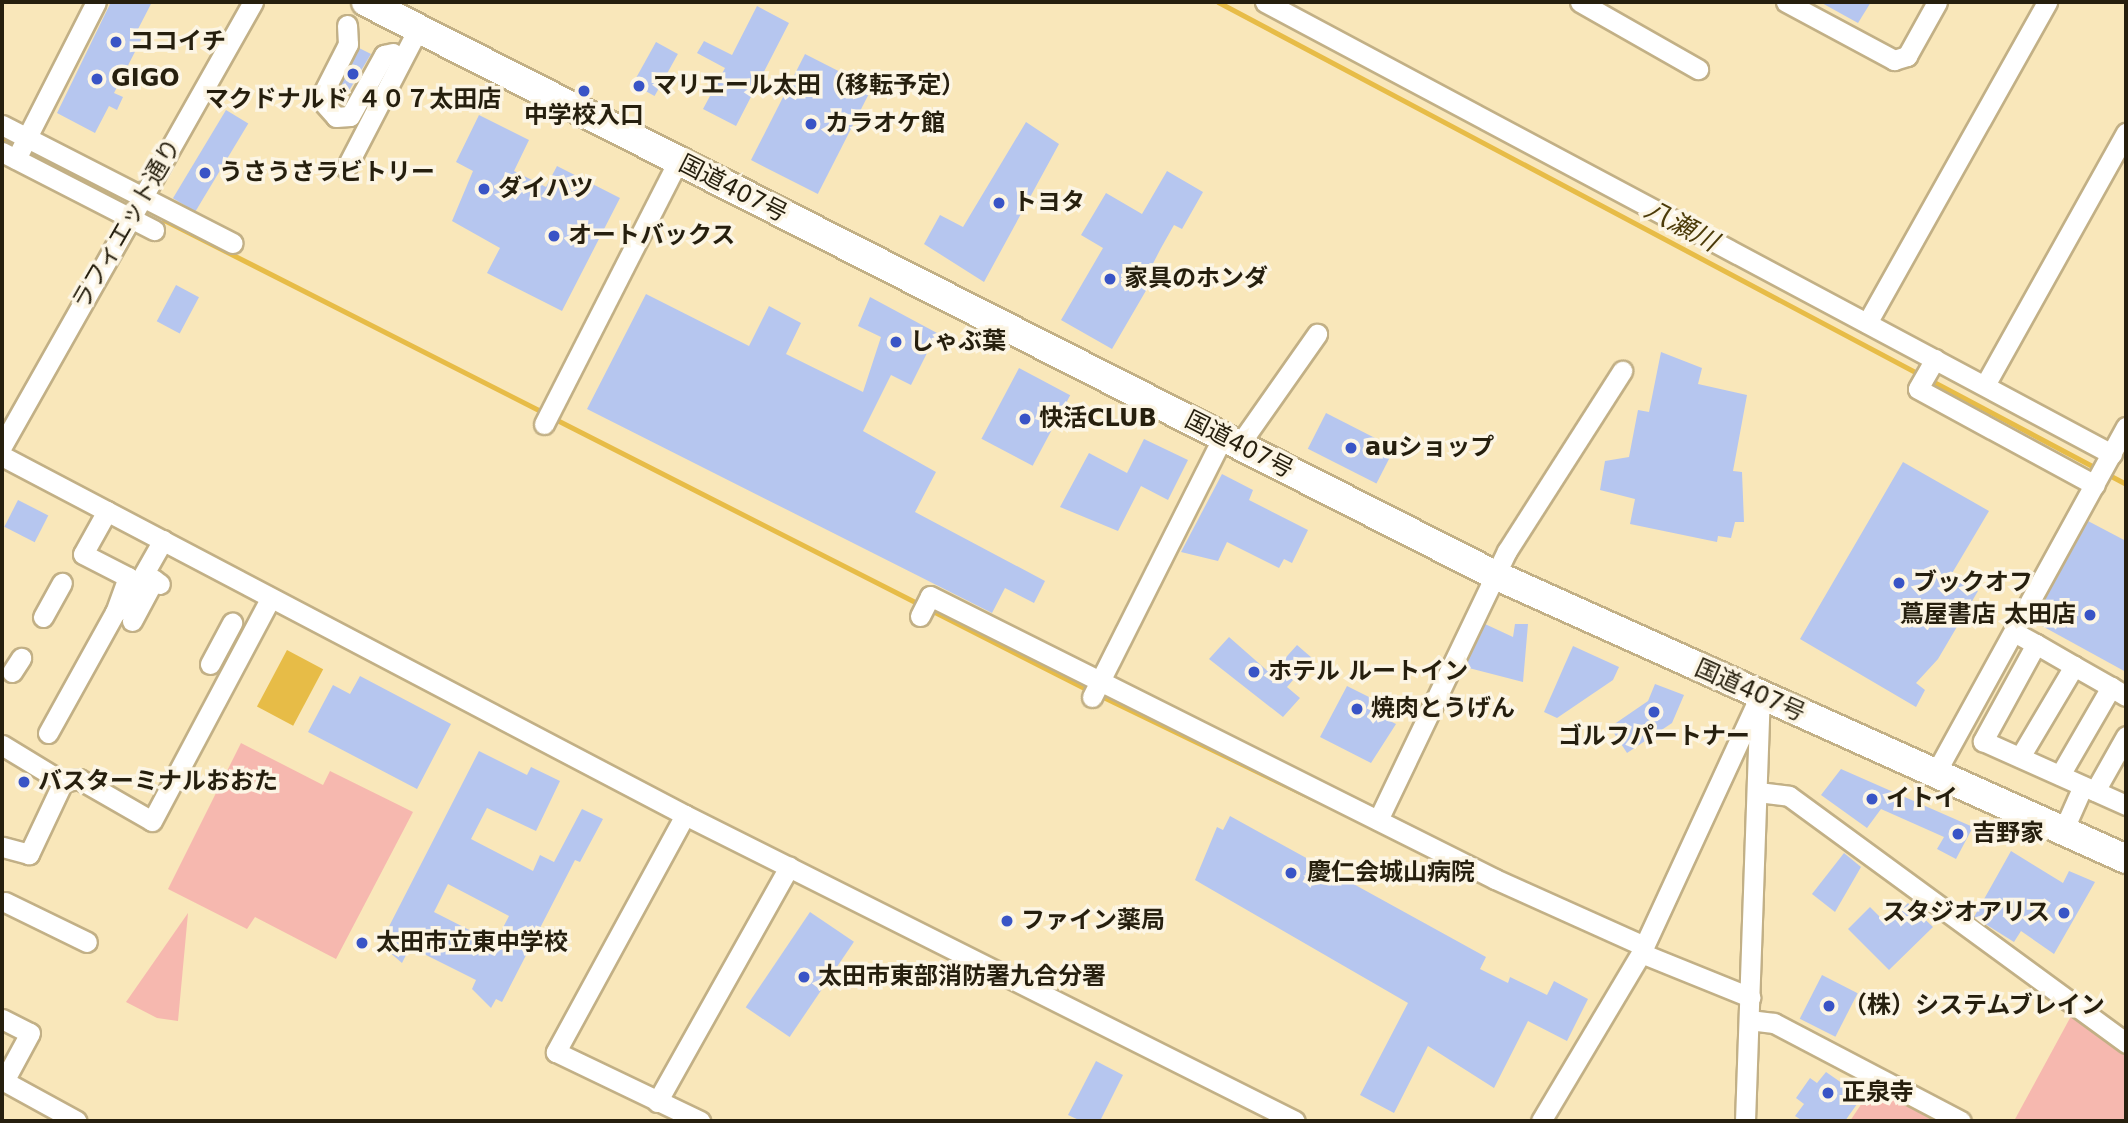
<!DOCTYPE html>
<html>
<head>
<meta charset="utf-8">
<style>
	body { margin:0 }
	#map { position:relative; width:2128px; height:1123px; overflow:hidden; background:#f9e7ba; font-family:"DejaVu Sans","Noto Sans JP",sans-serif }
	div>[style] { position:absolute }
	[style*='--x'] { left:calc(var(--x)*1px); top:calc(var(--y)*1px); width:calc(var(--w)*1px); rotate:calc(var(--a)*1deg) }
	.green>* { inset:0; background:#f6b8af }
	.water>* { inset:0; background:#e7bc47; transform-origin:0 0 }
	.stream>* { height:5px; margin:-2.5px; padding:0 2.5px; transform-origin:2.5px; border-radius:2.5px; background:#e7bc47 }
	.building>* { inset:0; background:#b6c6ef; transform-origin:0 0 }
	.roads { filter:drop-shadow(2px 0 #c2b086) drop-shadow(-2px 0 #c2b086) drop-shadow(0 2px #c2b086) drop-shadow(0 -2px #c2b086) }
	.minor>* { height:19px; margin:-9.5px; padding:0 9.5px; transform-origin:9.5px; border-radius:9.5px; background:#fff }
	.highway>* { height:28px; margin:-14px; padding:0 14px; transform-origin:14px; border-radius:14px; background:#fff }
	.dots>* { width:19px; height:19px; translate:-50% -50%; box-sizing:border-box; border:4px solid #fcf5e4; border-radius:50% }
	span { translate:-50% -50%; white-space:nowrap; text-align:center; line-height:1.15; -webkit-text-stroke:7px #fcf5e4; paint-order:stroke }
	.poi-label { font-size:24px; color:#261f0e; font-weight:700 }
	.left { translate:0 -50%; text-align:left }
	.right { translate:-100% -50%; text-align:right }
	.street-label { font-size:24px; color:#261f0e }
	.water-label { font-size:26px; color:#4c3b09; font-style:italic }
	.frame { position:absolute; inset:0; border:4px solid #261f0e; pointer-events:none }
</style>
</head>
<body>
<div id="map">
	<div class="green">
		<i style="clip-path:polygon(241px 743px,323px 785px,330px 771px,413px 812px,336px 959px,255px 917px,247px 929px,168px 889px)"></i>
		<i style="clip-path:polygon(188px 913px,178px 1021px,157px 1018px,126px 1002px)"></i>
		<i style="clip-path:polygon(2076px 1007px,2126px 1043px,2126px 1121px,2014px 1121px)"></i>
		<i style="clip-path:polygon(1854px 1078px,1933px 1118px,1932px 1121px,1850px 1121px,1864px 1100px,1849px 1088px)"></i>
	</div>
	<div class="water">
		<i style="left:287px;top:650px;width:41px;height:64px;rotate:28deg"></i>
	</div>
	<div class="stream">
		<i style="--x:1218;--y:2;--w:1028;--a:27.96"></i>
		<i style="--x:2;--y:139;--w:17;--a:28"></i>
		<i style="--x:25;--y:151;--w:102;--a:27.3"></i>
		<i style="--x:164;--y:220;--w:426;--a:26.9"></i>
		<i style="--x:553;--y:418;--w:602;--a:26.95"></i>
		<i style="--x:1099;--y:695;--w:239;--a:25.8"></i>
	</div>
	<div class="building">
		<i style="clip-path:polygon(111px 2px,152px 2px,136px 33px,143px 36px,114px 93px,123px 97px,117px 110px,109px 106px,95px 133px,57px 113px)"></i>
		<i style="clip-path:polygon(1820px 2px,1871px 2px,1858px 23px)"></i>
		<i style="clip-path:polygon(757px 6px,789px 23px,736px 126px,703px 109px,725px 68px,697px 53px,704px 41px,732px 55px)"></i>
		<i style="left:656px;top:42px;width:25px;height:48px;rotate:29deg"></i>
		<i style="clip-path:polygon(359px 48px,371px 54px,341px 104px,335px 97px)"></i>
		<i style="left:805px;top:54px;width:75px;height:119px;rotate:27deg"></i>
		<i style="left:226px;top:110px;width:26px;height:103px;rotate:31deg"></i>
		<i style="clip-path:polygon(479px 115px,529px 140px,514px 171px,546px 187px,557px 166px,620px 198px,562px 311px,487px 273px,500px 248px,452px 221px,473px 171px,456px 162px)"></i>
		<i style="clip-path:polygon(1026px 122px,1059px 144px,984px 282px,924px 244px,940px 215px,963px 227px)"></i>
		<i style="clip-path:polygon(1167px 171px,1203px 192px,1182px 229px,1174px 225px,1161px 248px,1145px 279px,1151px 282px,1112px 349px,1061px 320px,1103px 248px,1081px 235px,1106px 193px,1142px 214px)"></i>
		<i style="left:176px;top:285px;width:26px;height:41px;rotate:28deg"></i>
		<i style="clip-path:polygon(646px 294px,749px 346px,769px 306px,801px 323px,786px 354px,863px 392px,881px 337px,858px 326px,870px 297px,937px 333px,911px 385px,891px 375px,863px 431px,936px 472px,915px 512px,1045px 581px,1034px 603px,1005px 588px,992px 613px,587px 409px)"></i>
		<i style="clip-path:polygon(1661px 352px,1702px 368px,1698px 384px,1747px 395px,1733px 471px,1742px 472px,1744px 522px,1735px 522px,1731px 538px,1718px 536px,1717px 542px,1630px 524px,1635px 499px,1600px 490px,1605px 461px,1629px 457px,1638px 410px,1649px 412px)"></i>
		<i style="left:1019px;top:368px;width:58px;height:80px;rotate:28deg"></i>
		<i style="left:1326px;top:413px;width:77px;height:40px;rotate:27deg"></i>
		<i style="clip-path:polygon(1144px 439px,1188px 460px,1168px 500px,1141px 486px,1118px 531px,1060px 507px,1089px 453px,1127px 473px)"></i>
		<i style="clip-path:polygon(1903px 462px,1989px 511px,1951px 575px,1978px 591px,1938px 659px,1916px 683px,1925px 690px,1916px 707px,1800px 639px)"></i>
		<i style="clip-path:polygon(1222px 474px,1253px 490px,1249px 500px,1308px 530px,1292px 563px,1284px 559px,1279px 568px,1227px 542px,1218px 561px,1181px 552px)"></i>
		<i style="left:18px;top:500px;width:34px;height:30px;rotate:27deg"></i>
		<i style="clip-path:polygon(2088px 521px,2126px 541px,2126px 672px,2033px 621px)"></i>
		<i style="clip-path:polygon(1485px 624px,1513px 637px,1515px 624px,1528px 624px,1523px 682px,1465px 667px)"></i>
		<i style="clip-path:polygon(1229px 637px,1271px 674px,1297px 645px,1312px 658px,1287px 687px,1300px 698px,1283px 717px,1209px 659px)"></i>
		<i style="clip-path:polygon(1573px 646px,1619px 667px,1613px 680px,1557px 718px,1544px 712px)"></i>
		<i style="clip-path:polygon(360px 676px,451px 724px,417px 789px,308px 732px,333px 685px,350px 694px)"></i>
		<i style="clip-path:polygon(1655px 684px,1684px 695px,1672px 723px,1627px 753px,1610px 727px,1648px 701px)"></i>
		<i style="clip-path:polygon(1347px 686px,1377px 701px,1372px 712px,1396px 724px,1371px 763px,1320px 737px)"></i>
		<i style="clip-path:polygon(evenodd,479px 751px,527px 775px,531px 767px,560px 781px,536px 831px,487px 808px,471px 839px,533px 871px,540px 855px,554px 862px,582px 809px,603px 819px,580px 862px,575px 860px,502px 1002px,496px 999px,491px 1008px,472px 989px,476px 980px,410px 947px,402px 963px,380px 944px,479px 751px,448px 884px,509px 916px,495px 943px,434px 912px,448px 884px)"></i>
		<i style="clip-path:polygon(1841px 769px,1973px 827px,1956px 859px,1937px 849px,1944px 837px,1881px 809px,1867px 828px,1821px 795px)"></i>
		<i style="clip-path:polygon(1230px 816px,1486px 957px,1480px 969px,1508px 983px,1510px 977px,1547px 995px,1554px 981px,1588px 999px,1567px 1041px,1528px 1021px,1494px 1088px,1428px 1046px,1394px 1113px,1360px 1095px,1408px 1003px,1195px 880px,1217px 827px,1223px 830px)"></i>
		<i style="clip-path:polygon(2011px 851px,2063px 883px,2069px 871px,2095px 882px,2054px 954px,2021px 931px,2014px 942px,1974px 917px)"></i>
		<i style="clip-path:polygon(1844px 853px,1861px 867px,1835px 912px,1812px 894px)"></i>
		<i style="clip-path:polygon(1908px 903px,1933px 927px,1889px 970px,1848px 929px,1870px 907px,1887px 924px)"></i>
		<i style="left:810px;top:912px;width:53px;height:115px;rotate:34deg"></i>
		<i style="left:1822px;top:975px;width:40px;height:49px;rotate:27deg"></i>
		<i style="clip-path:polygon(1096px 1061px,1123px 1075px,1100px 1121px,1081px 1121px,1068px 1115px)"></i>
		<i style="clip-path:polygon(1826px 1072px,1862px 1097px,1845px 1121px,1803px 1121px,1795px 1116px,1804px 1104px,1796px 1098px,1810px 1078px,1817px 1083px)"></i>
	</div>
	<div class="roads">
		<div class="minor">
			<i style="--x:1265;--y:2;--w:960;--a:28.09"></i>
			<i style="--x:1580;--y:2;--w:136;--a:29.6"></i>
			<i style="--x:1786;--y:2;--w:123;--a:28.2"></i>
			<i style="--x:1894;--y:60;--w:14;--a:-17"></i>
			<i style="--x:1907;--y:56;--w:62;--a:-60.9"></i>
			<i style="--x:347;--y:25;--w:19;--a:87"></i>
			<i style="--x:348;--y:44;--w:62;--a:117"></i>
			<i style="--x:320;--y:99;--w:24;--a:48"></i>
			<i style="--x:336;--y:117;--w:14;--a:-4"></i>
			<i style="--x:350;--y:116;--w:70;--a:-60.9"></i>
			<i style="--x:384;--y:55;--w:9;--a:-13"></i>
			<i style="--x:2;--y:125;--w:259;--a:27.1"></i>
			<i style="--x:2;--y:152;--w:171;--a:27.2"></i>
			<i style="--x:16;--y:159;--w:176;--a:-63"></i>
			<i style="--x:346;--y:168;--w:157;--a:-62.6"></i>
			<i style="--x:1867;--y:323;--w:368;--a:-60.7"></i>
			<i style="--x:1935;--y:359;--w:34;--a:120"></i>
			<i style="--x:1918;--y:389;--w:201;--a:28.5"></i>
			<i style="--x:1985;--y:385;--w:289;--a:-60.8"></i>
			<i style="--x:544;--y:424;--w:295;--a:-63"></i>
			<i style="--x:1239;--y:445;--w:136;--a:-54.9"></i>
			<i style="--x:2;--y:446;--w:510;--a:-60.52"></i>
			<i style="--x:2;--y:456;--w:772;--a:27.73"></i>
			<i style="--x:685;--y:815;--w:682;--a:26.64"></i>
			<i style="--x:107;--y:511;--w:49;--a:119.2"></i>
			<i style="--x:83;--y:554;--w:51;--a:27.1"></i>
			<i style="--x:128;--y:577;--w:37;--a:110"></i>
			<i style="--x:115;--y:612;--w:11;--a:-27"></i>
			<i style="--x:125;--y:607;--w:77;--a:-60.4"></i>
			<i style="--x:920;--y:616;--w:22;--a:-63"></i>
			<i style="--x:930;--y:596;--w:632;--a:26.61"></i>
			<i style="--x:1495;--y:879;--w:163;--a:24.2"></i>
			<i style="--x:43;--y:617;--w:39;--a:-61"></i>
			<i style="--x:132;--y:621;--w:47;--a:-61.8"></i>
			<i style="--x:154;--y:580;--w:7;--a:34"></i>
			<i style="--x:2014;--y:632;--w:25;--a:29"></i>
			<i style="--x:2036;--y:644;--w:111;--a:118.7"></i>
			<i style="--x:1983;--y:741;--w:157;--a:24.1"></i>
			<i style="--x:210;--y:664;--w:47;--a:-61.8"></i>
			<i style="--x:12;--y:672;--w:17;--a:-57"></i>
			<i style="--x:2111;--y:687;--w:17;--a:31"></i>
			<i style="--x:1092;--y:697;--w:292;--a:-63.3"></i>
			<i style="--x:48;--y:733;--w:138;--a:-61"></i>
			<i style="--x:2;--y:745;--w:71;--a:31.2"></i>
			<i style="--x:63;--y:782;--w:80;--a:115.3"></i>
			<i style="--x:29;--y:854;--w:28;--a:-165"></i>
			<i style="--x:2020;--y:757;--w:106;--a:-59.3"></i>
			<i style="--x:2074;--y:666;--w:44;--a:-149.9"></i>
			<i style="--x:1935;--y:774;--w:396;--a:-61.2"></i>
			<i style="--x:2060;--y:775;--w:102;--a:-59.9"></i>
			<i style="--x:2111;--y:687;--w:43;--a:-150.4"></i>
			<i style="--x:63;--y:782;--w:16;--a:-11"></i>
			<i style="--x:79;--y:779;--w:84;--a:29.9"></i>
			<i style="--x:152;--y:821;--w:251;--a:-62"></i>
			<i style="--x:2095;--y:791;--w:63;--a:-60.6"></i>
			<i style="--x:1758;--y:792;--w:31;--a:7"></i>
			<i style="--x:1789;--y:796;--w:418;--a:36.2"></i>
			<i style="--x:685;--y:815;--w:270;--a:118.6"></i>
			<i style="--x:556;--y:1052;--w:160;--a:25.6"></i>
			<i style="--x:1378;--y:820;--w:298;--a:-64.4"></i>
			<i style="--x:1507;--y:551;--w:214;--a:-57.4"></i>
			<i style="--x:2063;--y:831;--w:49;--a:-66"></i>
			<i style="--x:5;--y:902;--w:91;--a:26"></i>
			<i style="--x:1641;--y:953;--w:118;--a:22"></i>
			<i style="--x:2;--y:1019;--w:31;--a:27"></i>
			<i style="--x:30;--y:1033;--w:55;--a:118.4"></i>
			<i style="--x:1749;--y:1020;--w:25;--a:7"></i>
			<i style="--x:1774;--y:1023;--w:211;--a:27.7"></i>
			<i style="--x:2;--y:1080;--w:85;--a:28.7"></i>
			<i style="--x:657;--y:1102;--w:270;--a:-60.7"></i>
			<i style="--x:1541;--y:1121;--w:196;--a:-59.2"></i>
			<i style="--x:1641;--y:953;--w:284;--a:-65.2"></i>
			<i style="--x:1745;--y:1121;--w:426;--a:-88"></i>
		</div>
		<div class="highway">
			<i style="--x:366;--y:2;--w:1266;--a:26.91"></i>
			<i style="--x:1495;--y:575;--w:692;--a:24.23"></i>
		</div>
	</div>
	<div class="dots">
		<i style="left:116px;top:42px;background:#3954c6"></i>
		<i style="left:353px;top:74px;background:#3954c6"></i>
		<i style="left:97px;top:79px;background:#3954c6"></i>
		<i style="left:639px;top:86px;background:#3954c6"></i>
		<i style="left:584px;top:91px;background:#3954c6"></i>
		<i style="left:811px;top:124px;background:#3954c6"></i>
		<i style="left:205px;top:173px;background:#3954c6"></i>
		<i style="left:484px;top:189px;background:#3954c6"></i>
		<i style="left:999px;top:203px;background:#3954c6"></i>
		<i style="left:554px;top:236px;background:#3954c6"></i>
		<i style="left:1110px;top:279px;background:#3954c6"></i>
		<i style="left:896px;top:342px;background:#3954c6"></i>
		<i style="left:1025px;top:419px;background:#3954c6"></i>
		<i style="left:1351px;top:448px;background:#3954c6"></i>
		<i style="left:1899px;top:583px;background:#3954c6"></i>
		<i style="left:2090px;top:615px;background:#3954c6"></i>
		<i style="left:1254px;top:672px;background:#3954c6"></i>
		<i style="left:1357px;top:709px;background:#3954c6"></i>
		<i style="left:1654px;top:712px;background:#3954c6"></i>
		<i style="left:24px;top:782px;background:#3954c6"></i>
		<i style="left:1872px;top:799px;background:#3954c6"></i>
		<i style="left:1958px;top:834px;background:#3954c6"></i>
		<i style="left:1291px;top:873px;background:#3954c6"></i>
		<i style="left:2064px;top:913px;background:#3954c6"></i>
		<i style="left:1007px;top:921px;background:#3954c6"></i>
		<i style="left:362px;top:943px;background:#3954c6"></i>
		<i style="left:804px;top:977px;background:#3954c6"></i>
		<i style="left:1829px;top:1006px;background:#3954c6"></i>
		<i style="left:1828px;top:1093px;background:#3954c6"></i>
	</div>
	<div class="poi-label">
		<span class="left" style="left:130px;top:42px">ココイチ</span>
		<span class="left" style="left:111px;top:79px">GIGO</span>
		<span class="left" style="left:653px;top:86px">マリエール太田（移転予定）</span>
		<span style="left:353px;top:100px">マクドナルド ４０７太田店</span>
		<span style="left:584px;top:116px">中学校入口</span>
		<span class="left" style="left:825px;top:124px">カラオケ館</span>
		<span class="left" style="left:219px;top:173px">うさうさラビトリー</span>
		<span class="left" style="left:498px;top:189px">ダイハツ</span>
		<span class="left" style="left:1013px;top:203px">トヨタ</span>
		<span class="left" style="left:568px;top:236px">オートバックス</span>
		<span class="left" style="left:1124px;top:279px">家具のホンダ</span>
		<span class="left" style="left:910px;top:342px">しゃぶ葉</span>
		<span class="left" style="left:1039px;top:419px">快活CLUB</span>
		<span class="left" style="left:1365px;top:448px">auショップ</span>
		<span class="left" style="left:1913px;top:583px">ブックオフ</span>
		<span class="right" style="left:2076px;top:615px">蔦屋書店 太田店</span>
		<span class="left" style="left:1268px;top:672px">ホテル ルートイン</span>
		<span class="left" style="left:1371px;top:709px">焼肉とうげん</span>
		<span style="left:1654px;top:737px">ゴルフパートナー</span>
		<span class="left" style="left:38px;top:782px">バスターミナルおおた</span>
		<span class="left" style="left:1886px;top:799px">イトイ</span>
		<span class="left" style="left:1972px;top:834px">吉野家</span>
		<span class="left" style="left:1307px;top:873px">慶仁会城山病院</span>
		<span class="right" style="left:2050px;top:913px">スタジオアリス</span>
		<span class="left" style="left:1021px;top:921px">ファイン薬局</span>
		<span class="left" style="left:376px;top:943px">太田市立東中学校</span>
		<span class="left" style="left:818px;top:977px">太田市東部消防署九合分署</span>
		<span class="left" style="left:1843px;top:1006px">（株）システムブレイン</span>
		<span class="left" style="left:1842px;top:1093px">正泉寺</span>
	</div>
	<div class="street-label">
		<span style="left:733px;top:189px;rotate:27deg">国道407号</span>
		<span style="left:127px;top:224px;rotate:-60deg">ラフィエット通り</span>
		<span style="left:1239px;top:445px;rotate:27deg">国道407号</span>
		<span style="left:1750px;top:691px;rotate:24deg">国道407号</span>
	</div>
	<div class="water-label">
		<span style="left:1681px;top:226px;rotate:28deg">八瀬川</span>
	</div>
	<div class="frame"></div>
</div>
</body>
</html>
